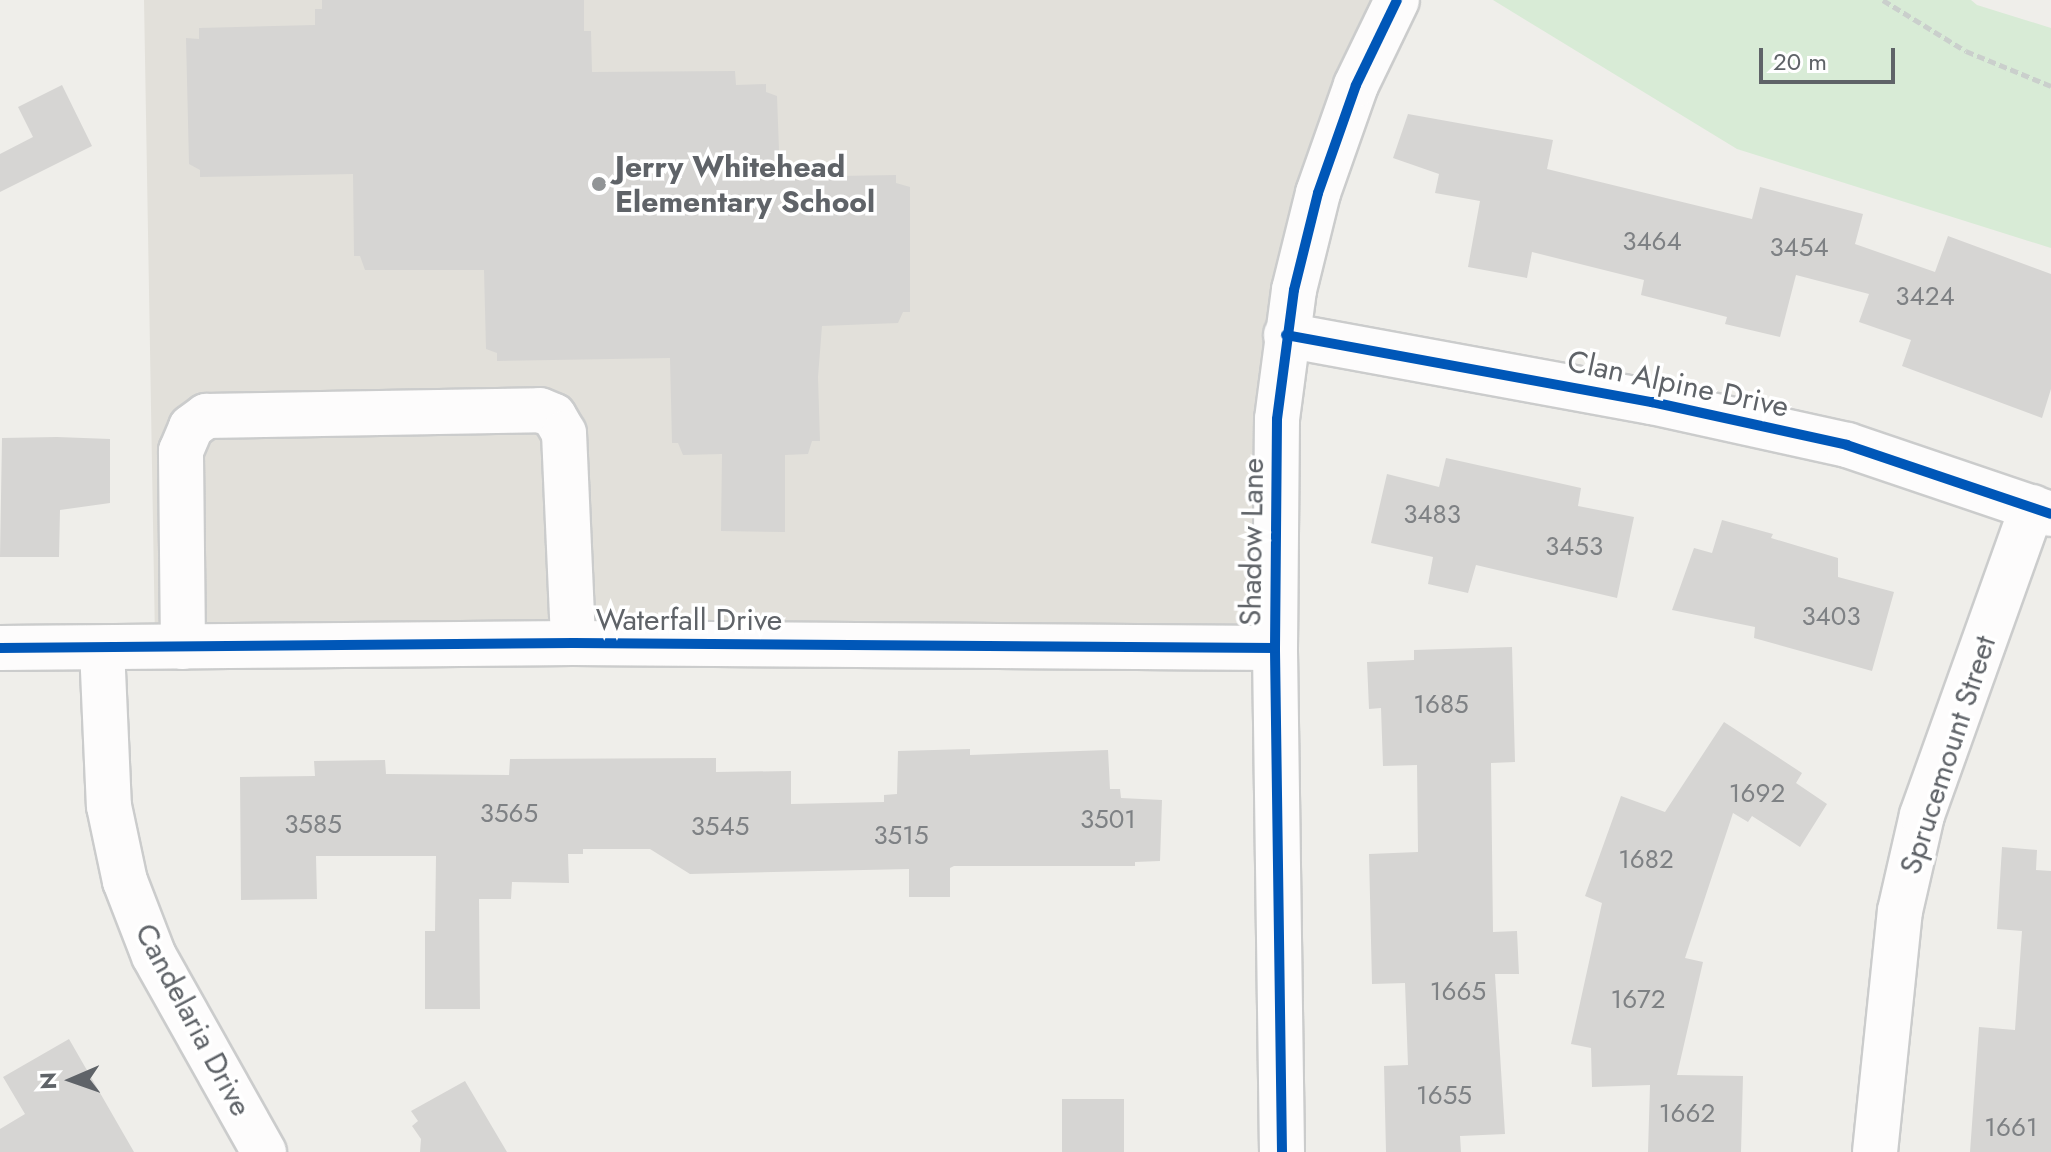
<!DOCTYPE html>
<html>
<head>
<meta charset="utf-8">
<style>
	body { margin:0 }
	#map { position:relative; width:2051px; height:1152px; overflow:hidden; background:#efeeea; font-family:Jost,sans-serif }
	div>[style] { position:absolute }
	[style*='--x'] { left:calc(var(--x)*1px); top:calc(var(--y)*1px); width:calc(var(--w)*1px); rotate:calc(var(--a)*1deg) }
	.education>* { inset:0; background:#e2e0da }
	.green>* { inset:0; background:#d8ebd6 }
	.building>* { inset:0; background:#d6d5d3; transform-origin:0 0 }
	.path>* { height:5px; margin-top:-2.5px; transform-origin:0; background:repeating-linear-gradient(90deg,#cacfcc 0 8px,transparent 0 12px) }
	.roads { filter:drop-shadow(2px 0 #cbcccc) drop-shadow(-2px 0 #cbcccc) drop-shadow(0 2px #cbcccc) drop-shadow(0 -2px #cbcccc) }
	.minor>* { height:44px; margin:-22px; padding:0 22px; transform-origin:22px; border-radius:22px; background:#fdfcfc }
	.cycleway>* { height:10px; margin:-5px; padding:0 5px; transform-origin:5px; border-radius:5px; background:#0057b8 }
	.dots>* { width:22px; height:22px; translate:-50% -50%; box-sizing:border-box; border:4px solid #fff; border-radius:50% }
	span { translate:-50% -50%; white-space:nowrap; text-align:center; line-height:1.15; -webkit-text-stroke:7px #fff; paint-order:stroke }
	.number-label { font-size:26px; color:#7e8184 }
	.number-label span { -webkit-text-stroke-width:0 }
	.poi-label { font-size:30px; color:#5f6368; font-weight:700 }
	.left { translate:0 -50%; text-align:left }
	.street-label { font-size:30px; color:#5f6368 }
	.north { position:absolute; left:32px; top:1040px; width:80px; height:80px; -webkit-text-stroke:6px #fff; paint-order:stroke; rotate:268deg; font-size:22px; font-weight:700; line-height:32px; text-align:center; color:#5f6368 }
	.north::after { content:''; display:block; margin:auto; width:28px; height:36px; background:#5f6368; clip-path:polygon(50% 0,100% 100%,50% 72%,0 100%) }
	.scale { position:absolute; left:1759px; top:48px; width:136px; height:36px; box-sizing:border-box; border:4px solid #5f6368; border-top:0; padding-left:10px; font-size:24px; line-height:28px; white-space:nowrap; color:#5f6368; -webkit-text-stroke:6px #fff; paint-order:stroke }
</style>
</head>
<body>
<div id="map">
	<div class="education">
		<i style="clip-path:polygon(144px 0,1391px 0,1329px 130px,1265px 626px,155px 640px)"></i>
	</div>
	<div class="green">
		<i style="clip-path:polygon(1493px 0,1971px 0,1977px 5px,2051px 28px,2051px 248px,1737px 149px)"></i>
	</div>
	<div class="building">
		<i style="clip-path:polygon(322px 0,584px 0,584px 31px,591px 31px,592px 72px,735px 71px,736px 85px,766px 84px,766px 92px,777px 96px,780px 177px,896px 175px,896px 183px,910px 187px,910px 312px,903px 312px,898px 323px,822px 326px,818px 377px,820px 441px,812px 441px,808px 454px,785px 455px,785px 532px,721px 531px,722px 454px,683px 455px,678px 443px,672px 443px,670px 358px,497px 361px,497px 353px,486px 349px,484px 270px,365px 270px,360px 256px,354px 256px,353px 174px,200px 177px,200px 170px,189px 164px,186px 38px,199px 39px,199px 28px,315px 25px,315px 9px,322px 9px)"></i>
		<i style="clip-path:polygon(62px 85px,92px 146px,0 192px,0 154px,33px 137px,18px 107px)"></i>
		<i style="clip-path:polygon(1408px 114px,1553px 140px,1547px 169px,1752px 219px,1760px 187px,1863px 214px,1855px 244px,1935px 272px,1948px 236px,2051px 274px,2051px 389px,2042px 418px,1902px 366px,1911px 340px,1859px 322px,1869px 294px,1796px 275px,1780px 337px,1725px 324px,1727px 317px,1641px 295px,1644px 280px,1532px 252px,1527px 278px,1468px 267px,1480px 201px,1435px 193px,1439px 174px,1393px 158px)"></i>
		<i style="clip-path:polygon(57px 437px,110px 439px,110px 503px,60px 510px,59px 557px,0 557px,2px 438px)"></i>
		<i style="clip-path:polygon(1446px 458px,1581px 488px,1578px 506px,1634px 517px,1617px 598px,1476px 565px,1468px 593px,1428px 584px,1433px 557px,1371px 543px,1387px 474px,1439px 487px)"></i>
		<i style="clip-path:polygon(1722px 520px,1773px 534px,1771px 538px,1838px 558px,1838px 577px,1894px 592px,1872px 671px,1754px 638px,1755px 627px,1672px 610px,1694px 548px,1712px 553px)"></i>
		<i style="clip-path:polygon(1512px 647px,1515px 762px,1491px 763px,1493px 932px,1517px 931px,1519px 974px,1495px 974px,1505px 1134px,1460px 1136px,1461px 1152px,1386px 1152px,1384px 1066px,1408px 1065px,1405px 983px,1372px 984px,1369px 854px,1418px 852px,1417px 765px,1383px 766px,1381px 708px,1369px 709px,1367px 662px,1414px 660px,1414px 650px)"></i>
		<i style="clip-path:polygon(1724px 722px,1802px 773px,1796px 783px,1827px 804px,1800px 847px,1752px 816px,1748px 822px,1733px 813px,1685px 958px,1703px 962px,1677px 1075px,1743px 1076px,1741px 1152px,1648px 1152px,1650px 1085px,1592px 1087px,1591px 1048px,1571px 1044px,1602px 903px,1585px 896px,1621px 796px,1665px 812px)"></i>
		<i style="clip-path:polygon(970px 749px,970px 755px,1108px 750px,1110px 789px,1120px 789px,1121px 798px,1162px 800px,1160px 861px,1135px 862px,1135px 866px,954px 866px,950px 868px,950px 897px,909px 897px,909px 869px,690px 874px,650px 849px,583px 849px,583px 854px,568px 854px,569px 883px,512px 882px,511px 899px,479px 899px,480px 1009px,425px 1009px,425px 931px,435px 931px,436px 856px,316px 856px,317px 899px,241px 900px,240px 777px,315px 776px,314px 761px,385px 760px,386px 774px,509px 775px,510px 759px,716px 758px,716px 772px,791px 771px,791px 804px,884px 802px,884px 795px,897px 794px,898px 751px)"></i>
		<i style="clip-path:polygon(2002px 847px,2037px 850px,2036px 870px,2051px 871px,2051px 1152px,1970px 1152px,1979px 1027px,2015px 1030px,2022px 931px,1997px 929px)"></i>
		<i style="clip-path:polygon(69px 1039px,134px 1152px,0 1152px,0 1129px,25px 1114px,3px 1077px)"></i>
		<i style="clip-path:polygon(465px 1081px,507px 1152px,420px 1152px,421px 1139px,412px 1126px,418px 1121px,411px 1111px)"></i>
		<i style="left:1062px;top:1099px;width:62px;height:53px"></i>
	</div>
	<div class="path">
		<i style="--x:1883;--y:0;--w:97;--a:31.6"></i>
		<i style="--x:1966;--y:51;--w:92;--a:22.4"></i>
	</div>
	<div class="roads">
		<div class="minor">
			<i style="--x:1286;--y:335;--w:372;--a:10.4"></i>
			<i style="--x:1652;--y:402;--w:200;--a:12.4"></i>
			<i style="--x:1847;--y:445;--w:215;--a:18.7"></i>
			<i style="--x:183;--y:647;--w:196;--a:-90.6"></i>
			<i style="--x:181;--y:451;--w:26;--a:-67"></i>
			<i style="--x:191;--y:427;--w:19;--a:-36"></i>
			<i style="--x:206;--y:416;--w:334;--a:-1"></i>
			<i style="--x:540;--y:410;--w:15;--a:23"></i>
			<i style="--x:554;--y:416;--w:20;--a:60"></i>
			<i style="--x:564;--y:433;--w:210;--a:87.5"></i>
			<i style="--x:0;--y:648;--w:573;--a:-0.5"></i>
			<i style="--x:573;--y:643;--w:702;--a:0.41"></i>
			<i style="--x:102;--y:648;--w:158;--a:87.5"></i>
			<i style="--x:109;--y:806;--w:77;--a:78"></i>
			<i style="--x:125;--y:881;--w:80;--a:68.9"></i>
			<i style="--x:154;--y:956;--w:225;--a:60.7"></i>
			<i style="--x:1282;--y:1152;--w:504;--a:-90.8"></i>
			<i style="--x:1275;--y:648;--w:229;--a:-89.5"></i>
			<i style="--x:1277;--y:419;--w:130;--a:-82.5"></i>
			<i style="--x:1294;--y:290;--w:100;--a:-76.1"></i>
			<i style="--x:1318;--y:193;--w:114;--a:-70.6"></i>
			<i style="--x:1356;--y:85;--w:94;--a:-64.2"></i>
			<i style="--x:1875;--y:1152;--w:242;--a:-84.1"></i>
			<i style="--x:1900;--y:911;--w:98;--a:-77.1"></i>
			<i style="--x:1922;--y:815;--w:327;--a:-70.3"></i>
		</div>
	</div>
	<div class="cycleway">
		<i style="--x:1286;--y:335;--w:372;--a:10.4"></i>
		<i style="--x:1652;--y:402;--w:200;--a:12.4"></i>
		<i style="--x:1847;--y:445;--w:215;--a:18.7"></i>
		<i style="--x:0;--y:648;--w:573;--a:-0.5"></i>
		<i style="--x:573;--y:643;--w:702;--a:0.41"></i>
		<i style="--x:1282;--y:1152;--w:504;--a:-90.8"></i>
		<i style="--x:1275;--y:648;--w:229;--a:-89.5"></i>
		<i style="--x:1277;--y:419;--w:130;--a:-82.5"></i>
		<i style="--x:1294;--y:290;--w:100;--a:-76.1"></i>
		<i style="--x:1318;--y:193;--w:114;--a:-70.6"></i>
		<i style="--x:1356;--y:85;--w:94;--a:-64.2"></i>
	</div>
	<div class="dots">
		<i style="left:599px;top:184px;background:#919496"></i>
	</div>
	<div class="number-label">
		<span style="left:1652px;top:242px">3464</span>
		<span style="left:1799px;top:248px">3454</span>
		<span style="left:1925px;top:297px">3424</span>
		<span style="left:1432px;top:515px">3483</span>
		<span style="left:1574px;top:547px">3453</span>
		<span style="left:1831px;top:617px">3403</span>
		<span style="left:1441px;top:705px">1685</span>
		<span style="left:1757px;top:794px">1692</span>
		<span style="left:509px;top:814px">3565</span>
		<span style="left:1108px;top:820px">3501</span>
		<span style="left:313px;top:825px">3585</span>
		<span style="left:720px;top:827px">3545</span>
		<span style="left:901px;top:836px">3515</span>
		<span style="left:1646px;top:860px">1682</span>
		<span style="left:1458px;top:992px">1665</span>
		<span style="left:1638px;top:1000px">1672</span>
		<span style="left:1444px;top:1096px">1655</span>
		<span style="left:1687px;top:1114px">1662</span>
		<span style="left:2011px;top:1128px">1661</span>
	</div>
	<div class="poi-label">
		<span class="left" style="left:615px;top:184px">Jerry Whitehead<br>Elementary School</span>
	</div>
	<div class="street-label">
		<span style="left:1678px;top:384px;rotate:12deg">Clan Alpine Drive</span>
		<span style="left:1252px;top:542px;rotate:-89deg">Shadow Lane</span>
		<span style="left:689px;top:620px">Waterfall Drive</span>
		<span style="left:1948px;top:755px;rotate:-72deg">Sprucemount Street</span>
		<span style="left:193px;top:1020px;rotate:62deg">Candelaria Drive</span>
	</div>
	<div class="north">N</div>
	<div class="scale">20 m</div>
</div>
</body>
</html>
